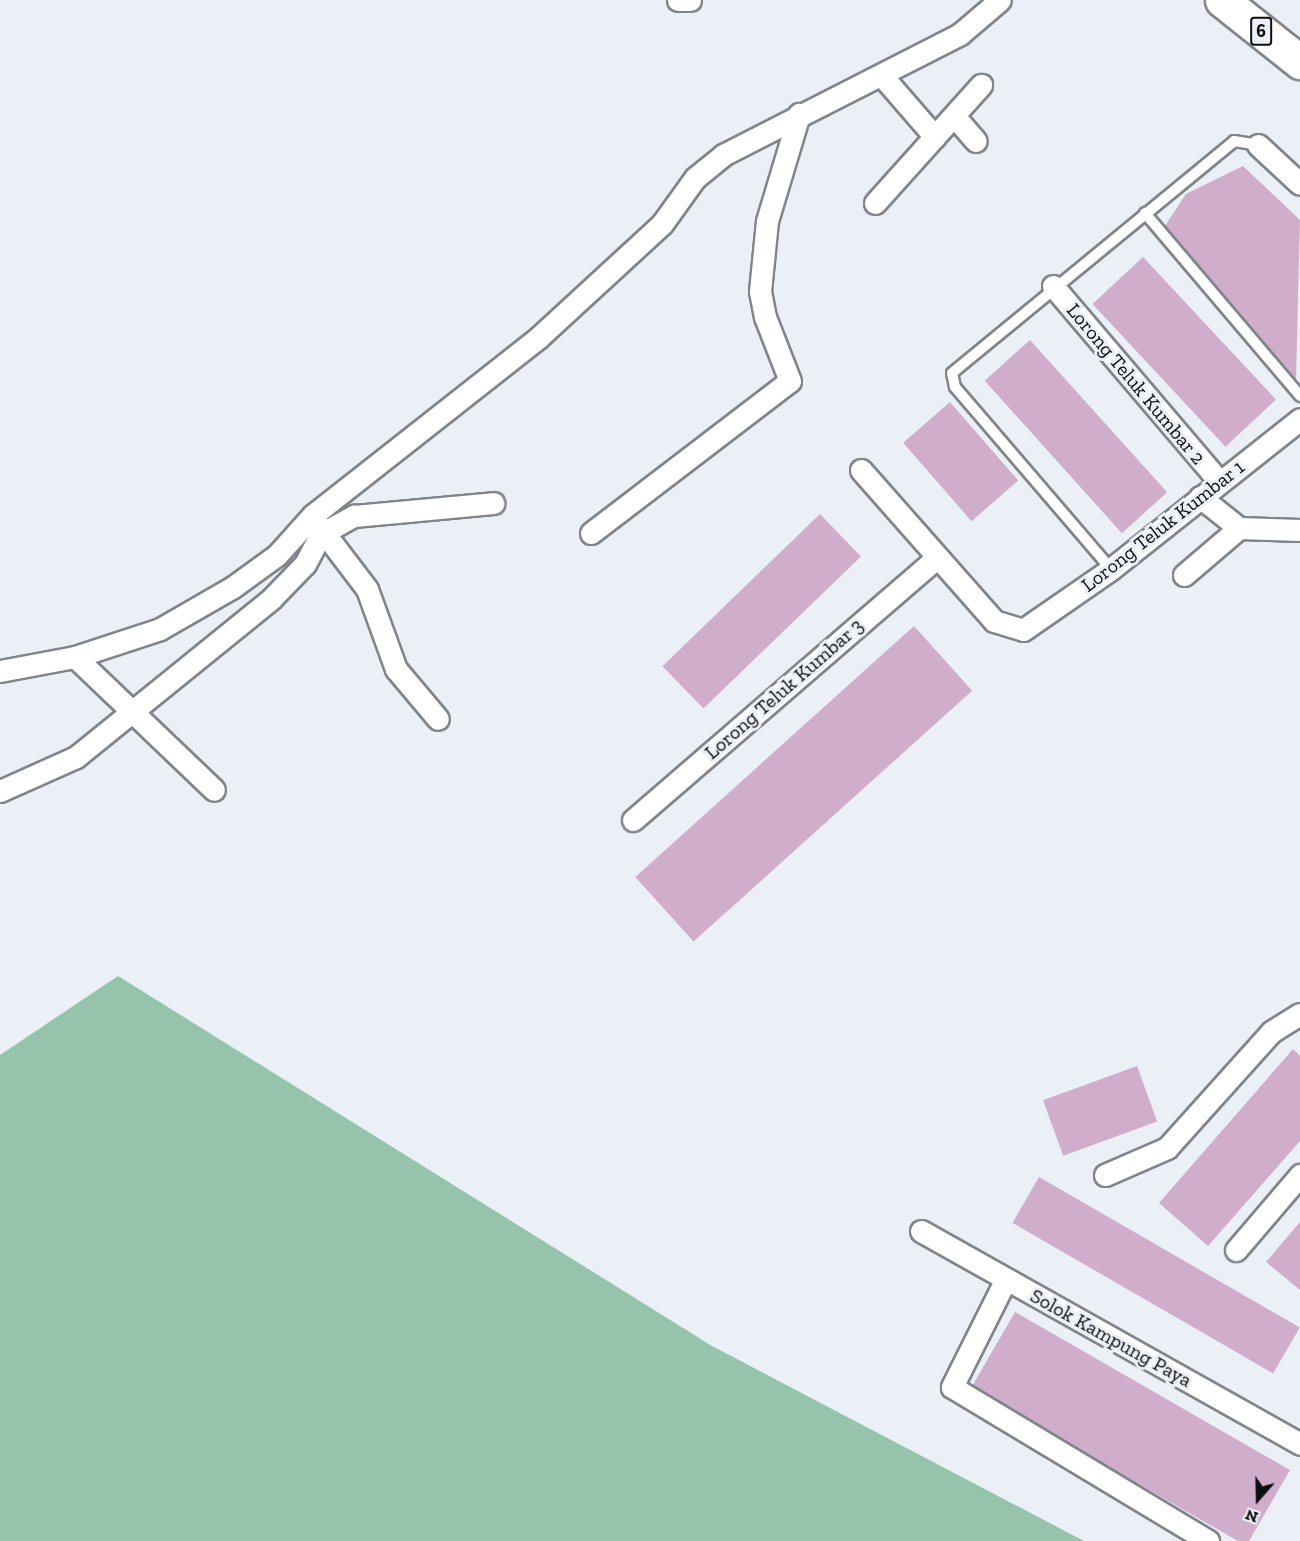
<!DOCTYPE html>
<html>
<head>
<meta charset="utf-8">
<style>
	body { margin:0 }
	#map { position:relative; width:1300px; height:1541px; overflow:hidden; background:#ebeff6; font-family:"Zilla Slab",serif }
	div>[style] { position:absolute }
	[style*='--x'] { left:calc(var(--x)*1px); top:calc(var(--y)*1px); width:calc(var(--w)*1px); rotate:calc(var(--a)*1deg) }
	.forest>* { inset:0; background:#95c3ac }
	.building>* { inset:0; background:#d1adcc; transform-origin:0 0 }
	.roads { filter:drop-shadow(2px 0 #81858a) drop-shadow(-2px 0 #81858a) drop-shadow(0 2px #81858a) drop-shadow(0 -2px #81858a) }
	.lane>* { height:10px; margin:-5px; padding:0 5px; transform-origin:5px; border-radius:5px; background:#fff }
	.street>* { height:21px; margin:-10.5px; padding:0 10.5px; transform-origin:10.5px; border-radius:10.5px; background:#fff }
	.primary>* { height:33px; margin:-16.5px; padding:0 16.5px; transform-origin:16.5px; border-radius:16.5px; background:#fff }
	span { translate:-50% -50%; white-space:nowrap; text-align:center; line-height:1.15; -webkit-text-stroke:6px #ebeff6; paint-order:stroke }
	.shield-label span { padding:2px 4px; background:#ebeff6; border:2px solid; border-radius:4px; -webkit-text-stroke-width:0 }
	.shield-label { font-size:18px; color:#0d0e10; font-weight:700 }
	.street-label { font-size:20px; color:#0d0e10 }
	.north { position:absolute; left:1228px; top:1469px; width:60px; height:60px; -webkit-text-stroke:4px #ebeff6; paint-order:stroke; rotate:200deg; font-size:16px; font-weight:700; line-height:24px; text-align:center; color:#0d0e10 }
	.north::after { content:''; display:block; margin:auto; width:21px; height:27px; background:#0d0e10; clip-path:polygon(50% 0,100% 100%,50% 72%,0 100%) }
</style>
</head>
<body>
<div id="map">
	<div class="forest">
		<i style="clip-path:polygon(118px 976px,712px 1346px,1084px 1541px,0 1541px,0 1055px)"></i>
	</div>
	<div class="building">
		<i style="clip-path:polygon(1243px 166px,1300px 220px,1296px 379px,1161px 232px,1186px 194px)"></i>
		<i style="left:1143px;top:257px;width:195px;height:69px;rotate:47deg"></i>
		<i style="left:1030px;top:340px;width:205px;height:61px;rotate:48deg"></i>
		<i style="left:950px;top:402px;width:104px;height:62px;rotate:49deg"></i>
		<i style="left:820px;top:514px;width:59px;height:219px;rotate:46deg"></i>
		<i style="left:914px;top:626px;width:87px;height:375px;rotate:48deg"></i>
		<i style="clip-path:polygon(1293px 1049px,1300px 1056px,1300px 1141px,1208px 1246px,1159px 1203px)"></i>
		<i style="left:1137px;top:1066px;width:59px;height:100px;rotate:70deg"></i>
		<i style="left:1039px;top:1177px;width:301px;height:53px;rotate:30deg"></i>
		<i style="clip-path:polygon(1300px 1222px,1300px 1290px,1266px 1262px)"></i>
		<i style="clip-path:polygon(1015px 1312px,1290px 1470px,1249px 1541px,1238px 1541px,971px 1388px)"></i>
	</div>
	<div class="roads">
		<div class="lane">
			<i style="--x:1145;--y:213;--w:240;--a:49.7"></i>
			<i style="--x:1111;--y:569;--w:240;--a:-130.6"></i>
			<i style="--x:955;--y:387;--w:14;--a:-102"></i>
			<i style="--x:952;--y:373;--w:365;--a:-39.4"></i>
			<i style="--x:1234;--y:141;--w:24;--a:9"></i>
		</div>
		<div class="street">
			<i style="--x:678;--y:0;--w:12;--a:0"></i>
			<i style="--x:883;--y:77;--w:79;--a:49.1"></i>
			<i style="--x:954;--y:116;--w:33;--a:49"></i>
			<i style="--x:1258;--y:145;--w:57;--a:42.9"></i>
			<i style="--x:875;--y:203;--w:159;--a:-48.1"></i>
			<i style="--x:1053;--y:286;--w:256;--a:49.6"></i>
			<i style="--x:861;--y:470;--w:201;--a:48.6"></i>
			<i style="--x:994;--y:621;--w:30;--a:17"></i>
			<i style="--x:1023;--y:630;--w:107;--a:-34.7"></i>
			<i style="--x:1111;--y:569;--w:241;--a:-38.4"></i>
			<i style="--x:1200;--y:497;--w:50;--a:38.5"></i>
			<i style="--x:1239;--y:528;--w:61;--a:1.9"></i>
			<i style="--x:316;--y:522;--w:84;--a:52.7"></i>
			<i style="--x:367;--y:589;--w:85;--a:70.1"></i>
			<i style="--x:396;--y:669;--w:65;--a:50"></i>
			<i style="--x:591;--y:533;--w:250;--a:-37.4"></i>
			<i style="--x:790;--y:381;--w:69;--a:-111.3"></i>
			<i style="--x:765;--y:317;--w:26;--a:-101"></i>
			<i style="--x:760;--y:291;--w:70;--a:-84.3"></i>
			<i style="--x:767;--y:221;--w:112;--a:-73.3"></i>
			<i style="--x:1184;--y:575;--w:72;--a:-40.5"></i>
			<i style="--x:75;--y:657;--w:192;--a:43.7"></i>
			<i style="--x:0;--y:671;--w:76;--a:-10.6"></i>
			<i style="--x:75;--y:657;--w:89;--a:-18.2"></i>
			<i style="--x:160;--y:629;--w:84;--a:-29.9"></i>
			<i style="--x:233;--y:587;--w:54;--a:-36"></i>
			<i style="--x:277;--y:555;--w:54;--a:-48"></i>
			<i style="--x:313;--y:515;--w:286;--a:-38.2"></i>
			<i style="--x:538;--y:338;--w:168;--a:-42.6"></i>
			<i style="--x:662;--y:224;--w:57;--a:-54.3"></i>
			<i style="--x:695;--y:178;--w:36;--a:-39"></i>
			<i style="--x:723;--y:155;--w:266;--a:-27"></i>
			<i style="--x:960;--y:34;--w:52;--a:-40.4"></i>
			<i style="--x:0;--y:791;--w:83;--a:-24.1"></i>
			<i style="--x:76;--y:757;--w:252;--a:-39"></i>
			<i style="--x:272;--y:598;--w:47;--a:-45.9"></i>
			<i style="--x:305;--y:564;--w:34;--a:-62"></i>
			<i style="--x:321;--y:534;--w:38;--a:-29"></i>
			<i style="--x:354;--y:516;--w:140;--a:-5.3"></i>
			<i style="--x:633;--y:820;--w:399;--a:-40.8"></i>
			<i style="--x:1105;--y:1175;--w:68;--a:-23.5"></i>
			<i style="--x:1167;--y:1148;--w:156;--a:-48.1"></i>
			<i style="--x:1271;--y:1032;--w:34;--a:-32"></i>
			<i style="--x:921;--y:1231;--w:435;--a:29.3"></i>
			<i style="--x:1236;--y:1250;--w:99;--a:-49.5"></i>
			<i style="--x:1006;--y:1279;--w:121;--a:116.6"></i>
			<i style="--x:952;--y:1387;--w:299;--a:31"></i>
		</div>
		<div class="primary">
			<i style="--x:1222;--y:0;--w:100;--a:38.5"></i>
		</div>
	</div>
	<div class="shield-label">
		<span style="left:1261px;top:31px">6</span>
	</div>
	<div class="street-label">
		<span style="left:1136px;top:384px;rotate:50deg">Lorong Teluk Kumbar 2</span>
		<span style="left:1163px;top:526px;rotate:-38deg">Lorong Teluk Kumbar 1</span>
		<span style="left:784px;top:689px;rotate:-41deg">Lorong Teluk Kumbar 3</span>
		<span style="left:1111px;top:1338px;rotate:29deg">Solok Kampung Paya</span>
	</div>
	<div class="north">N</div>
</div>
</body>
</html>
